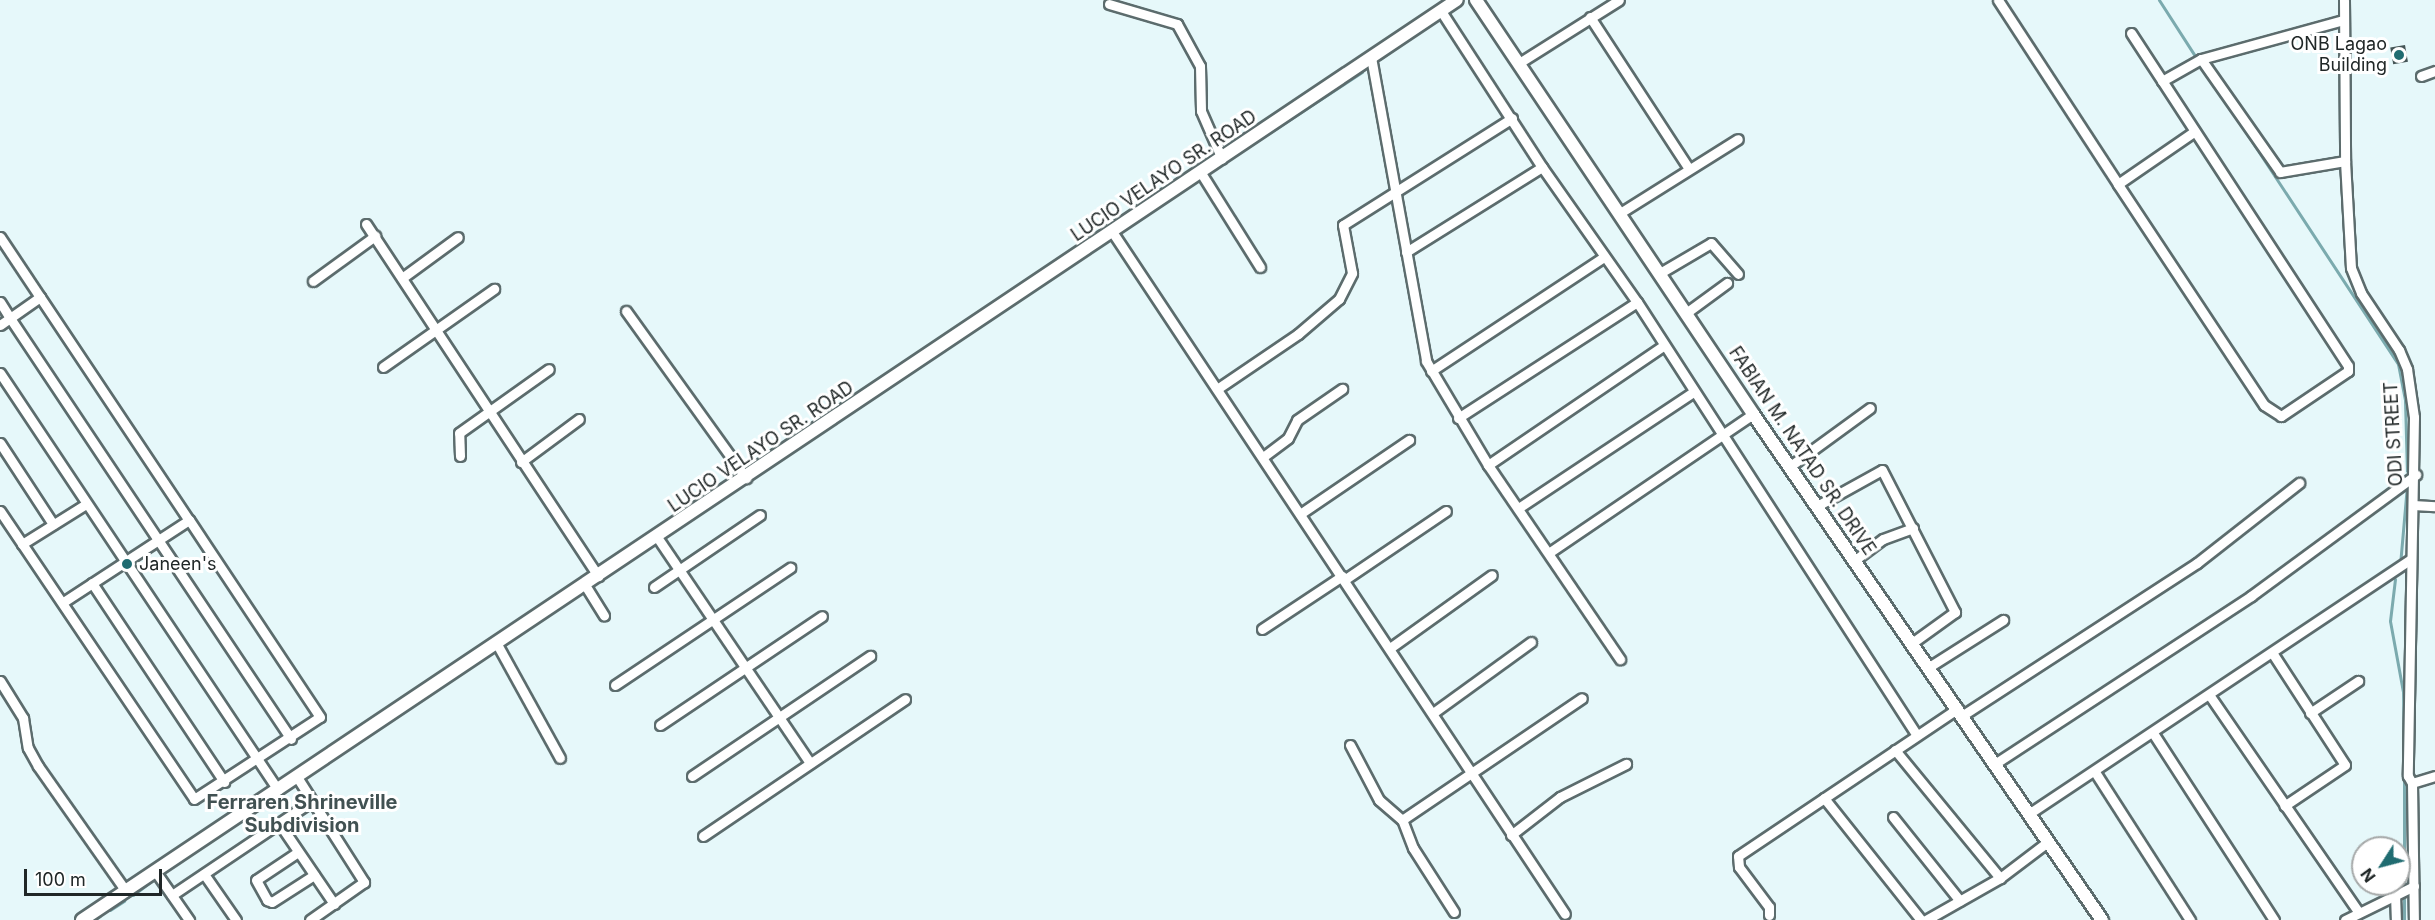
<!DOCTYPE html>
<html>
<head>
<meta charset="utf-8">
<style>
	body { margin:0 }
	#map { position:relative; width:2435px; height:920px; overflow:hidden; background:#e6f8fa; font-family:Inter,sans-serif }
	div>[style] { position:absolute }
	[style*='--x'] { left:calc(var(--x)*1px); top:calc(var(--y)*1px); width:calc(var(--w)*1px); rotate:calc(var(--a)*1deg) }
	.stream>* { height:3px; margin:-1.5px; padding:0 1.5px; transform-origin:1.5px; border-radius:1.5px; background:#7baaae }
	.building>* { inset:0; background:#455556; transform-origin:0 0 }
	.roads { filter:drop-shadow(2px 0 #5c6c6d) drop-shadow(-2px 0 #5c6c6d) drop-shadow(0 2px #5c6c6d) drop-shadow(0 -2px #5c6c6d) }
	.street>* { height:9px; margin:-4.5px; padding:0 4.5px; transform-origin:4.5px; border-radius:4.5px; background:#fff }
	.secondary>* { height:12px; margin:-6px; padding:0 6px; transform-origin:6px; border-radius:6px; background:#fff }
	.dots>* { width:16px; height:16px; translate:-50% -50%; box-sizing:border-box; border:3px solid #fff; border-radius:50% }
	span { translate:-50% -50%; white-space:nowrap; text-align:center; line-height:1.15; -webkit-text-stroke:6px #fff; paint-order:stroke }
	.poi-label { font-size:18px; color:#202727 }
	.right { translate:-100% -50%; text-align:right }
	.left { translate:0 -50%; text-align:left }
	.street-label { font-size:18px; color:#202727 }
	.neighbourhood-label { font-size:20px; color:#415152; font-weight:700 }
	.north { position:absolute; left:2351px; top:836px; width:60px; height:60px; box-sizing:border-box; background:#fff; border:2px solid #a6a9a9; border-radius:50%; rotate:234deg; font-size:16px; font-weight:700; line-height:24px; text-align:center; color:#202727 }
	.north::after { content:''; display:block; margin:auto; width:21px; height:27px; background:#206c71; clip-path:polygon(50% 0,100% 100%,50% 72%,0 100%) }
	.scale { position:absolute; left:24px; top:869px; width:138px; height:27px; box-sizing:border-box; border:3px solid #202727; border-top:0; padding-left:8px; font-size:18px; line-height:21px; white-space:nowrap; color:#202727; -webkit-text-stroke:4px #fff; paint-order:stroke }
</style>
</head>
<body>
<div id="map">
	<div class="stream">
		<i style="--x:2159;--y:0;--w:70;--a:57.2"></i>
		<i style="--x:1380;--y:59;--w:19;--a:-35"></i>
		<i style="--x:2226;--y:102;--w:313;--a:56.7"></i>
		<i style="--x:2398;--y:364;--w:38;--a:79"></i>
		<i style="--x:2405;--y:401;--w:70;--a:88.4"></i>
		<i style="--x:1249;--y:146;--w:135;--a:-33.2"></i>
		<i style="--x:2400;--y:565;--w:80;--a:-85"></i>
		<i style="--x:2395;--y:579;--w:42;--a:96.8"></i>
		<i style="--x:2390;--y:621;--w:72;--a:79.6"></i>
		<i style="--x:2403;--y:692;--w:69;--a:89.2"></i>
		<i style="--x:2404;--y:773;--w:112;--a:90"></i>
		<i style="--x:133;--y:895;--w:31;--a:-37"></i>
		<i style="--x:110;--y:910;--w:17;--a:-33"></i>
		<i style="--x:94;--y:920;--w:7;--a:-34"></i>
		<i style="--x:2404;--y:920;--w:25;--a:-90"></i>
	</div>
	<div class="building">
		<i style="left:2405px;top:45px;width:17px;height:15px;rotate:80deg"></i>
	</div>
	<div class="roads">
		<div class="street">
			<i style="--x:1998;--y:0;--w:220;--a:56.9"></i>
			<i style="--x:2344;--y:0;--w:161;--a:89.6"></i>
			<i style="--x:2345;--y:161;--w:107;--a:86.8"></i>
			<i style="--x:2351;--y:268;--w:27;--a:68"></i>
			<i style="--x:2361;--y:293;--w:69;--a:56.3"></i>
			<i style="--x:2399;--y:350;--w:21;--a:67"></i>
			<i style="--x:2407;--y:369;--w:49;--a:81.7"></i>
			<i style="--x:2414;--y:417;--w:359;--a:91"></i>
			<i style="--x:2408;--y:776;--w:8;--a:60"></i>
			<i style="--x:2412;--y:783;--w:24;--a:-17"></i>
			<i style="--x:1109;--y:4;--w:71;--a:16.4"></i>
			<i style="--x:1177;--y:24;--w:48;--a:61.3"></i>
			<i style="--x:1200;--y:66;--w:45;--a:88.7"></i>
			<i style="--x:1201;--y:111;--w:52;--a:66.4"></i>
			<i style="--x:1441;--y:11;--w:186;--a:57.1"></i>
			<i style="--x:1542;--y:167;--w:165;--a:54.9"></i>
			<i style="--x:1637;--y:302;--w:514;--a:57.14"></i>
			<i style="--x:1590;--y:17;--w:181;--a:56.9"></i>
			<i style="--x:2131;--y:33;--w:397;--a:56.9"></i>
			<i style="--x:2348;--y:366;--w:5;--a:90"></i>
			<i style="--x:2348;--y:371;--w:81;--a:146.1"></i>
			<i style="--x:2281;--y:416;--w:20;--a:-147"></i>
			<i style="--x:2264;--y:405;--w:265;--a:-123.5"></i>
			<i style="--x:2118;--y:184;--w:93;--a:-34.5"></i>
			<i style="--x:1371;--y:57;--w:309;--a:79.7"></i>
			<i style="--x:1426;--y:361;--w:121;--a:59.2"></i>
			<i style="--x:1488;--y:465;--w:235;--a:55.8"></i>
			<i style="--x:2201;--y:59;--w:138;--a:55"></i>
			<i style="--x:2280;--y:172;--w:66;--a:-9.6"></i>
			<i style="--x:1519;--y:63;--w:118;--a:-32.2"></i>
			<i style="--x:2421;--y:76;--w:15;--a:-20"></i>
			<i style="--x:2162;--y:81;--w:45;--a:-29.4"></i>
			<i style="--x:2201;--y:59;--w:148;--a:-15.3"></i>
			<i style="--x:1201;--y:173;--w:111;--a:57.9"></i>
			<i style="--x:1620;--y:213;--w:139;--a:-32.1"></i>
			<i style="--x:366;--y:224;--w:422;--a:56.6"></i>
			<i style="--x:1113;--y:233;--w:817;--a:56.43"></i>
			<i style="--x:0;--y:237;--w:72;--a:56.3"></i>
			<i style="--x:40;--y:297;--w:37;--a:145"></i>
			<i style="--x:10;--y:318;--w:19;--a:-122"></i>
			<i style="--x:1406;--y:252;--w:160;--a:-32"></i>
			<i style="--x:1660;--y:273;--w:59;--a:-30.5"></i>
			<i style="--x:1711;--y:243;--w:41;--a:48.9"></i>
			<i style="--x:402;--y:278;--w:69;--a:-36.2"></i>
			<i style="--x:313;--y:281;--w:77;--a:-36"></i>
			<i style="--x:40;--y:297;--w:268;--a:56.3"></i>
			<i style="--x:189;--y:520;--w:150;--a:146.9"></i>
			<i style="--x:626;--y:311;--w:206;--a:54.3"></i>
			<i style="--x:1686;--y:313;--w:51;--a:-36.2"></i>
			<i style="--x:0;--y:325;--w:12;--a:-35"></i>
			<i style="--x:10;--y:318;--w:506;--a:56.28"></i>
			<i style="--x:383;--y:367;--w:136;--a:-35.1"></i>
			<i style="--x:1431;--y:371;--w:207;--a:-33.4"></i>
			<i style="--x:0;--y:373;--w:501;--a:56.31"></i>
			<i style="--x:1217;--y:389;--w:98;--a:-34.2"></i>
			<i style="--x:1298;--y:334;--w:54;--a:-40.5"></i>
			<i style="--x:1339;--y:299;--w:29;--a:-63"></i>
			<i style="--x:1352;--y:273;--w:49;--a:-100.6"></i>
			<i style="--x:1343;--y:225;--w:200;--a:-32.3"></i>
			<i style="--x:1458;--y:418;--w:213;--a:-32.9"></i>
			<i style="--x:0;--y:443;--w:97;--a:56.8"></i>
			<i style="--x:460;--y:456;--w:23;--a:-92"></i>
			<i style="--x:459;--y:433;--w:110;--a:-35.4"></i>
			<i style="--x:1263;--y:457;--w:31;--a:-37"></i>
			<i style="--x:1288;--y:438;--w:20;--a:-63"></i>
			<i style="--x:1297;--y:420;--w:55;--a:-34.6"></i>
			<i style="--x:521;--y:462;--w:72;--a:-36.6"></i>
			<i style="--x:1488;--y:465;--w:212;--a:-34.2"></i>
			<i style="--x:1789;--y:467;--w:100;--a:-36.1"></i>
			<i style="--x:2413;--y:505;--w:22;--a:3"></i>
			<i style="--x:1817;--y:506;--w:74;--a:-29"></i>
			<i style="--x:1882;--y:470;--w:160;--a:62.8"></i>
			<i style="--x:1955;--y:612;--w:53;--a:144.2"></i>
			<i style="--x:1520;--y:507;--w:208;--a:-33.6"></i>
			<i style="--x:0;--y:511;--w:347;--a:56"></i>
			<i style="--x:194;--y:799;--w:150;--a:-33.1"></i>
			<i style="--x:320;--y:717;--w:237;--a:-123.6"></i>
			<i style="--x:1300;--y:514;--w:132;--a:-34.2"></i>
			<i style="--x:657;--y:537;--w:273;--a:55.9"></i>
			<i style="--x:22;--y:544;--w:75;--a:-32"></i>
			<i style="--x:1550;--y:552;--w:245;--a:-34.2"></i>
			<i style="--x:1855;--y:560;--w:35;--a:-37"></i>
			<i style="--x:1883;--y:539;--w:32;--a:-20"></i>
			<i style="--x:1344;--y:580;--w:123;--a:-34.1"></i>
			<i style="--x:92;--y:583;--w:239;--a:56.4"></i>
			<i style="--x:585;--y:585;--w:36;--a:58"></i>
			<i style="--x:654;--y:587;--w:128;--a:-34.2"></i>
			<i style="--x:1262;--y:629;--w:96;--a:-33.5"></i>
			<i style="--x:497;--y:644;--w:130;--a:61.1"></i>
			<i style="--x:1390;--y:648;--w:125;--a:-35.6"></i>
			<i style="--x:2273;--y:654;--w:132;--a:57"></i>
			<i style="--x:2345;--y:765;--w:73;--a:146.1"></i>
			<i style="--x:1929;--y:667;--w:88;--a:-32.4"></i>
			<i style="--x:0;--y:681;--w:44;--a:58.1"></i>
			<i style="--x:23;--y:718;--w:30;--a:81"></i>
			<i style="--x:28;--y:748;--w:21;--a:61"></i>
			<i style="--x:38;--y:766;--w:153;--a:54.9"></i>
			<i style="--x:615;--y:685;--w:211;--a:-33.8"></i>
			<i style="--x:2210;--y:696;--w:261;--a:55.5"></i>
			<i style="--x:1433;--y:713;--w:121;--a:-35.9"></i>
			<i style="--x:2310;--y:713;--w:58;--a:-33.7"></i>
			<i style="--x:1963;--y:715;--w:279;--a:-33"></i>
			<i style="--x:2197;--y:563;--w:130;--a:-38.1"></i>
			<i style="--x:660;--y:725;--w:195;--a:-33.9"></i>
			<i style="--x:2153;--y:733;--w:223;--a:57.1"></i>
			<i style="--x:1350;--y:745;--w:62;--a:62.2"></i>
			<i style="--x:1379;--y:800;--w:30;--a:41"></i>
			<i style="--x:1895;--y:750;--w:166;--a:50.6"></i>
			<i style="--x:1996;--y:763;--w:305;--a:-33.2"></i>
			<i style="--x:2251;--y:596;--w:205;--a:-36.3"></i>
			<i style="--x:2095;--y:772;--w:176;--a:57.3"></i>
			<i style="--x:692;--y:776;--w:215;--a:-34"></i>
			<i style="--x:297;--y:777;--w:125;--a:57.5"></i>
			<i style="--x:364;--y:882;--w:66;--a:144.9"></i>
			<i style="--x:2412;--y:783;--w:137;--a:89.2"></i>
			<i style="--x:1824;--y:798;--w:156;--a:51.5"></i>
			<i style="--x:2030;--y:813;--w:457;--a:-33.7"></i>
			<i style="--x:1893;--y:817;--w:107;--a:51.4"></i>
			<i style="--x:279;--y:823;--w:98;--a:55.8"></i>
			<i style="--x:1511;--y:835;--w:62;--a:-37.8"></i>
			<i style="--x:1560;--y:797;--w:74;--a:-26.6"></i>
			<i style="--x:703;--y:836;--w:244;--a:-34.1"></i>
			<i style="--x:298;--y:852;--w:50;--a:146.3"></i>
			<i style="--x:256;--y:880;--w:23;--a:61"></i>
			<i style="--x:267;--y:900;--w:5;--a:22"></i>
			<i style="--x:272;--y:902;--w:50;--a:-32.7"></i>
			<i style="--x:155;--y:871;--w:60;--a:55.2"></i>
			<i style="--x:204;--y:874;--w:56;--a:55.2"></i>
			<i style="--x:2395;--y:894;--w:26;--a:88"></i>
			<i style="--x:172;--y:895;--w:169;--a:-33.9"></i>
			<i style="--x:1454;--y:912;--w:76;--a:-122.6"></i>
			<i style="--x:1413;--y:848;--w:30;--a:-111"></i>
			<i style="--x:1402;--y:820;--w:217;--a:-34.1"></i>
			<i style="--x:1769;--y:915;--w:8;--a:-90"></i>
			<i style="--x:1769;--y:907;--w:50;--a:-126.9"></i>
			<i style="--x:1739;--y:867;--w:11;--a:-95"></i>
			<i style="--x:1738;--y:856;--w:265;--a:-33.9"></i>
			<i style="--x:1926;--y:920;--w:85;--a:-29.6"></i>
			<i style="--x:2000;--y:878;--w:61;--a:-37.1"></i>
			<i style="--x:2345;--y:920;--w:77;--a:-26.2"></i>
		</div>
		<div class="secondary">
			<i style="--x:1476;--y:0;--w:498;--a:56.2"></i>
			<i style="--x:1753;--y:414;--w:615;--a:55.41"></i>
			<i style="--x:82;--y:920;--w:1654;--a:-33.79"></i>
		</div>
	</div>
	<div class="dots">
		<i style="left:2399px;top:55px;background:#206c71"></i>
		<i style="left:127px;top:564px;background:#206c71"></i>
	</div>
	<div class="poi-label">
		<span class="right" style="left:2387px;top:55px">ONB Lagao<br>Building</span>
		<span class="left" style="left:139px;top:564px">Janeen's</span>
	</div>
	<div class="street-label">
		<span style="left:1164px;top:176px;rotate:-34deg">LUCIO VELAYO SR. ROAD</span>
		<span style="left:2394px;top:434px;rotate:-93deg">ODI STREET</span>
		<span style="left:761px;top:447px;rotate:-34deg">LUCIO VELAYO SR. ROAD</span>
		<span style="left:1802px;top:451px;rotate:56deg">FABIAN M. NATAD SR. DRIVE</span>
	</div>
	<div class="neighbourhood-label">
		<span style="left:302px;top:814px">Ferraren Shrineville<br>Subdivision</span>
	</div>
	<div class="north">N</div>
	<div class="scale">100 m</div>
</div>
</body>
</html>
